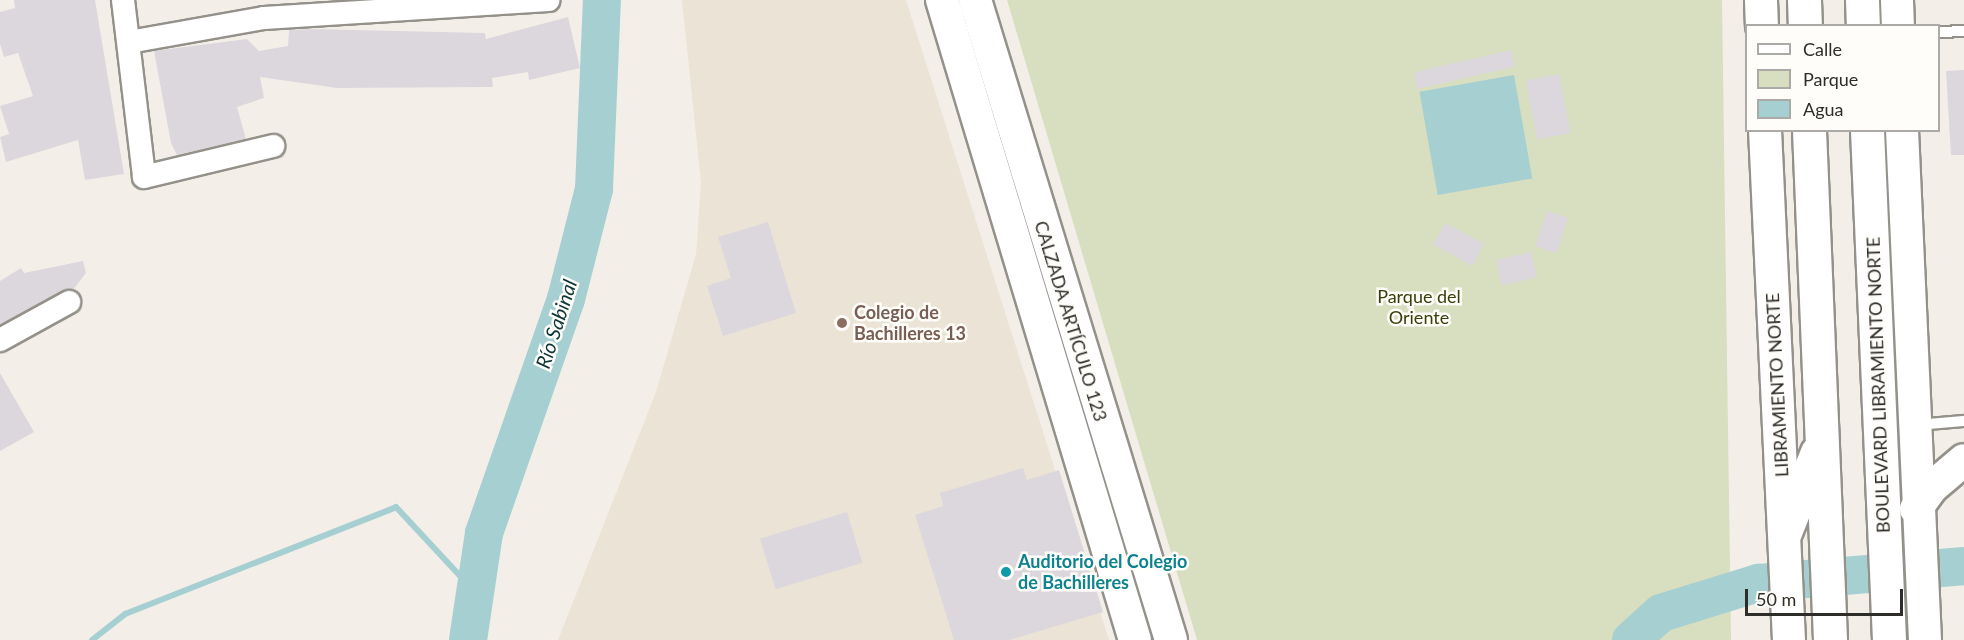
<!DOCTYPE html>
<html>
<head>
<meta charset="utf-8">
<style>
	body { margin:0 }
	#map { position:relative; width:1964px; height:640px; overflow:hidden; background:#f3efe8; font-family:Lato,sans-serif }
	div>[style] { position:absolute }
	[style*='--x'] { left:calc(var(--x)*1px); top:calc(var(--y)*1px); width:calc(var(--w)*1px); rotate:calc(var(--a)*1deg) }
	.built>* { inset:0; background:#ebe3d6 }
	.green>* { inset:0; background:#d8dfc0 }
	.water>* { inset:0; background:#a5cfd1; transform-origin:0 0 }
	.stream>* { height:6px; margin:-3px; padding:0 3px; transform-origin:3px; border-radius:3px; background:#a5cfd1 }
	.river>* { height:38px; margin:-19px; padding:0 19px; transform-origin:19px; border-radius:19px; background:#a5cfd1 }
	.building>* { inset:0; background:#dcd7dd; transform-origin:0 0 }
	.roads { filter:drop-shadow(2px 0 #94918a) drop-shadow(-2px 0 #94918a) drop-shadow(0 2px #94918a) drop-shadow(0 -2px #94918a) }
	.lane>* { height:10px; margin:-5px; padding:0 5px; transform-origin:5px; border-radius:5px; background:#fff }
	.street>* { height:22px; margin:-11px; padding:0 11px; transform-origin:11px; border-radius:11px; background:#fff }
	.secondary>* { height:32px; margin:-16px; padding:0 16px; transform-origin:16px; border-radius:16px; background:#fff }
	.highway>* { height:33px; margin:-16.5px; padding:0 16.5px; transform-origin:16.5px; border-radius:16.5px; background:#fff }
	.dots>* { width:16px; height:16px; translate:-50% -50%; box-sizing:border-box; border:3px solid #fefdfa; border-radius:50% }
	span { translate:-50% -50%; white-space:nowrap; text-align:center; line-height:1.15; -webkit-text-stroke:5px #fefdfa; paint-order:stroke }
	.park-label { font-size:18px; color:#383f08 }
	.education-label { font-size:18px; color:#785e54; font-weight:700 }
	.left { translate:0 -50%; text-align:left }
	.street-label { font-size:18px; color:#2f2d2a }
	.culture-label { font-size:18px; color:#0d838f; font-weight:700 }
	.water-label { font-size:20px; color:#0c3638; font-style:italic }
	.legend { position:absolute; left:1745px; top:24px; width:195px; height:108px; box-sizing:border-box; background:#fefdfa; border:2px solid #abaaa7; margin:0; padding:8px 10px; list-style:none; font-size:18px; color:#2f2d2a }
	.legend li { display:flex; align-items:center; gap:12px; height:30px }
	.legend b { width:30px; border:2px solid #abaaa7 }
	.scale { position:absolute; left:1745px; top:589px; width:158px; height:27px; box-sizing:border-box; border:3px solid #2f2d2a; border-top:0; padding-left:8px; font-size:18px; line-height:21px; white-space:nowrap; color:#2f2d2a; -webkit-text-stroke:4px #fefdfa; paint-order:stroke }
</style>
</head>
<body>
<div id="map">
	<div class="built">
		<i style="clip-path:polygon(682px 0,906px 0,1109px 640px,558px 640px,656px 392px,696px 254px,701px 183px)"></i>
	</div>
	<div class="green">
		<i style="clip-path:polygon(1007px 0,1722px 0,1731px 640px,1197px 640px)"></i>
	</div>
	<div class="water">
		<i style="left:1514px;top:75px;width:105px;height:96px;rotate:80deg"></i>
	</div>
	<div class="stream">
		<i style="--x:92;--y:640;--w:42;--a:-38.2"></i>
		<i style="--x:125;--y:614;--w:291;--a:-21.5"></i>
		<i style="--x:396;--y:507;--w:115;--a:47.1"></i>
	</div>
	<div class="river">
		<i style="--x:468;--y:640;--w:108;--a:-81.5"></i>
		<i style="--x:484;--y:533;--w:248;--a:-70.7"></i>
		<i style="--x:566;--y:299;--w:114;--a:-75.7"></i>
		<i style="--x:594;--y:189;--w:189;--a:-87.6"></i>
		<i style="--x:1631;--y:640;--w:40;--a:-42"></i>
		<i style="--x:1661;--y:613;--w:102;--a:-17.2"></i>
		<i style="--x:1758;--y:583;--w:207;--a:-4.7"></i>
	</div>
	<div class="building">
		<i style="clip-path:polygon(14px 0,95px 0,124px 174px,85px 180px,78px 140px,6px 162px,0 137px,9px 134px,0 106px,33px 96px,18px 53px,4px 57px,0 44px,0 12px,15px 8px)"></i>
		<i style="clip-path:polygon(568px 17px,580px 68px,529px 80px,528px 72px,492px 78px,493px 87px,337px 88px,260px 77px,264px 98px,237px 107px,246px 139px,177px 155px,171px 143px,154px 51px,247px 39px,259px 51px,288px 46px,289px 30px,310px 29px,485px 33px,486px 39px)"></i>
		<i style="left:1511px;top:50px;width:17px;height:100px;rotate:77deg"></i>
		<i style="clip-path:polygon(1964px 70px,1964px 155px,1951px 155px,1946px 71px)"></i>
		<i style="left:1559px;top:74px;width:60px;height:34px;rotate:79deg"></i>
		<i style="left:1547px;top:211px;width:22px;height:37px;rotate:18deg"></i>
		<i style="clip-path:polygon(768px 222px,796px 313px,723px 336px,707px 286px,731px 278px,718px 237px)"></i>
		<i style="left:1445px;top:223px;width:44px;height:25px;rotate:28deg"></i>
		<i style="left:1531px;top:252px;width:26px;height:36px;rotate:77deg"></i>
		<i style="clip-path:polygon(83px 261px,86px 273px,73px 290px,0 325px,0 281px,21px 268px,24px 273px)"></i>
		<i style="clip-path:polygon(0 373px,34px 432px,0 451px)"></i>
		<i style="clip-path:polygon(1023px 468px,1027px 480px,1059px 470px,1103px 612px,1009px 640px,954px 640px,915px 515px,943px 506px,940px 493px)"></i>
		<i style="left:847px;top:512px;width:53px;height:91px;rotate:73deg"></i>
	</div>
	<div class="roads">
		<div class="lane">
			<i style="--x:1938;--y:32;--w:26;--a:-2"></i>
			<i style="--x:1916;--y:425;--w:48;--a:-4.8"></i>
		</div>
		<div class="street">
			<i style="--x:123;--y:0;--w:178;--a:83.2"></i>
			<i style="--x:144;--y:177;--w:133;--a:-13.5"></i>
			<i style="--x:129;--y:42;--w:137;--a:-10.1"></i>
			<i style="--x:264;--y:18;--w:285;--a:-3.6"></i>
			<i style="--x:0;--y:340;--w:79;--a:-28.8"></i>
		</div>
		<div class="secondary">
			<i style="--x:942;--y:0;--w:668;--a:73.22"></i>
			<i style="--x:975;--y:0;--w:669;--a:72.97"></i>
			<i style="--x:1761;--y:0;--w:26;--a:88"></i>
			<i style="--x:1897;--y:0;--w:26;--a:88"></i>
			<i style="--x:1765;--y:130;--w:511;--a:87.31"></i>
			<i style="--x:1902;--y:130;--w:511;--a:87.42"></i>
			<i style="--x:1916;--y:509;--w:26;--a:-54"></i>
			<i style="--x:1931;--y:488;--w:43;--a:-40.3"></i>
		</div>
		<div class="highway">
			<i style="--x:1804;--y:0;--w:26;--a:88"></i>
			<i style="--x:1862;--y:0;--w:26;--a:88"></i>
			<i style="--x:1809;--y:130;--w:510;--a:87.64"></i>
			<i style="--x:1867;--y:130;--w:510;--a:87.53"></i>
			<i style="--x:1785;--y:532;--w:86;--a:-68.2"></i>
		</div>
	</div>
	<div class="dots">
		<i style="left:842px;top:323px;background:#8d6e63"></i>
		<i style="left:1006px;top:572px;background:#0f9aa8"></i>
	</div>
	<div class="park-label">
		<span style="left:1419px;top:307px">Parque del<br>Oriente</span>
	</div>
	<div class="education-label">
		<span class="left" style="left:854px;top:323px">Colegio de<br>Bachilleres 13</span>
	</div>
	<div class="street-label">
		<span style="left:1071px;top:321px;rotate:73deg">CALZADA ARTÍCULO 123</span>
		<span style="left:1777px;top:385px;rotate:-93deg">LIBRAMIENTO NORTE</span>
		<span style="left:1878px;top:385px;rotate:-92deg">BOULEVARD LIBRAMIENTO NORTE</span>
	</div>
	<div class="culture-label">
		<span class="left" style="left:1018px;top:572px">Auditorio del Colegio<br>de Bachilleres</span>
	</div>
	<div class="water-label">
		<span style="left:556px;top:324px;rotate:-72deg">Río Sabinal</span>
	</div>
	<ul class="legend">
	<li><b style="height:8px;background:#fff"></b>Calle</li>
	<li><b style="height:16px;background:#d8dfc0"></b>Parque</li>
	<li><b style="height:16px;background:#a5cfd1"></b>Agua</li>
	</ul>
	<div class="scale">50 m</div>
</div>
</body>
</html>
